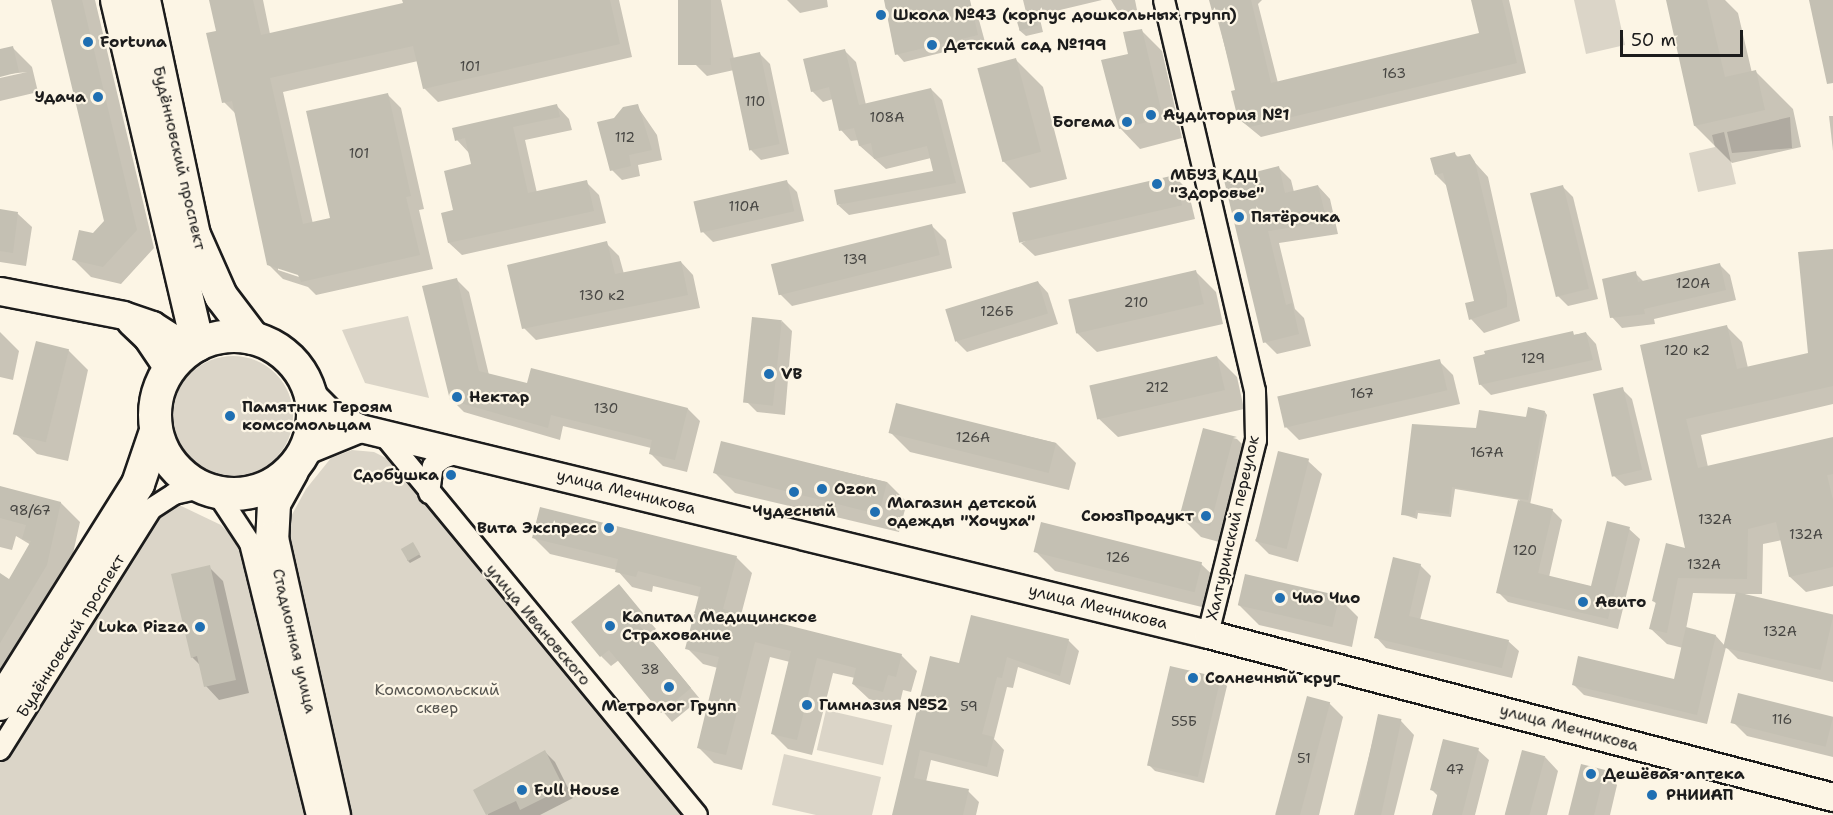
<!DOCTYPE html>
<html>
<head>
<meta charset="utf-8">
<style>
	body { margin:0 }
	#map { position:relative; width:1833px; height:815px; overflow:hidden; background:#fcf5e5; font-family:"Shantell Sans",sans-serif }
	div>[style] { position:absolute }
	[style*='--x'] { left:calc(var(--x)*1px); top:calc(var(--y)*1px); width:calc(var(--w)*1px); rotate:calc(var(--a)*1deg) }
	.green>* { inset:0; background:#dbd5c8; transform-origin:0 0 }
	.round { border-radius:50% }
	.shadow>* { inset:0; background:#0003 }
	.building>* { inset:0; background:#c4c0b3; transform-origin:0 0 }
	.roads { filter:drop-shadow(2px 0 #1c1c1c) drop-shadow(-2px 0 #1c1c1c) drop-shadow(0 2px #1c1c1c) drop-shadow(0 -2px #1c1c1c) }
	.street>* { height:20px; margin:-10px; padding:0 10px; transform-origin:10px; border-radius:10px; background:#fcf5e5 }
	.secondary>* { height:27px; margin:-13.5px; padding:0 13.5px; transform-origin:13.5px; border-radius:13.5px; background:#fcf5e5 }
	.primary>* { height:32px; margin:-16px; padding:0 16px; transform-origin:16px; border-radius:16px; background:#fcf5e5 }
	.primary>.ring { margin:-16px; padding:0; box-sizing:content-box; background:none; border:32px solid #fcf5e5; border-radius:50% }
	.dots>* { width:16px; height:16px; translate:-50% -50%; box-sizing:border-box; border:3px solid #fcf5e5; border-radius:50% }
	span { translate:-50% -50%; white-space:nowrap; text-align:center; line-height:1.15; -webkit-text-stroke:4.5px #fcf5e5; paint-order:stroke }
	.number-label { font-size:14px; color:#464542 }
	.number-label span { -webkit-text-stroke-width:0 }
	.poi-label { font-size:16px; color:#1c1c1c; font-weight:700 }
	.left { translate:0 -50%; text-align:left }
	.right { translate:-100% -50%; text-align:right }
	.street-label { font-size:16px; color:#1c1c1c }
	.park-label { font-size:16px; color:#555450 }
	.scale { position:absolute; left:1620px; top:30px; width:123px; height:27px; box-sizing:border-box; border:3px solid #1c1c1c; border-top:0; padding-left:8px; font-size:18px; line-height:21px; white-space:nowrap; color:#1c1c1c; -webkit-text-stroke:4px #fcf5e5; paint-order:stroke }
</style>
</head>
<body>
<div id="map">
	<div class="green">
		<i style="clip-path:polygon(1574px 0,1615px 0,1625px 45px,1586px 54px)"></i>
		<i style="clip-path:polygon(1790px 117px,1792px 148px,1732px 153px,1727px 132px)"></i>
		<i style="clip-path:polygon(1724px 132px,1736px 184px,1698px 192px,1689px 153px,1715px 147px,1712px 135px)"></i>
		<i style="clip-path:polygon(408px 316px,429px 398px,365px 383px,342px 330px)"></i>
		<i class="round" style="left:173px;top:356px;width:120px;height:120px"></i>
		<i style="clip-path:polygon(352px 450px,374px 452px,390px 460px,681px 815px,346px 815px,284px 556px,288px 522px,306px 489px,331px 458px)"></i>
		<i style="clip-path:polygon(175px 503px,221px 525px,245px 550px,309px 815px,0 815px,0 763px,158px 510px)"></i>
		<i style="left:826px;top:710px;width:68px;height:41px;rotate:13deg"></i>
		<i style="clip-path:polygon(784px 754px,881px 777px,872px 815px,816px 815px,772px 805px)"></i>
	</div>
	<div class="shadow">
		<i style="clip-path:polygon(52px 0,95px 0,154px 248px,121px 284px,91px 277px,74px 260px,105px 222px)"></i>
		<i style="clip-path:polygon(evenodd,211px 0,263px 0,270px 34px,405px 4px,404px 0,619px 0,632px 57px,438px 102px,424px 88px,418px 61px,283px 92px,313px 224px,332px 220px,387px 94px,401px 108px,424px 209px,419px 210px,433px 269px,316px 295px,308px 287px,283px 279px,268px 264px,237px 115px,224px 102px,218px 32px,211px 0,278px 267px,306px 276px,305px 279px,278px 270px,278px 267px)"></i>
		<i style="clip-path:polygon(679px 0,721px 0,734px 59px,760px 54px,770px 64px,789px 154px,761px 160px,751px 150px,734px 70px,707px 76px,693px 62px)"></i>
		<i style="clip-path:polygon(787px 0,827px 0,828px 7px,800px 13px)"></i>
		<i style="clip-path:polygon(885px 0,965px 0,979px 20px,985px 42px,904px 62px,897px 54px)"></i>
		<i style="clip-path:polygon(1023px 0,1102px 0,1039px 15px,1043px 32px,1026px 36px,1019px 30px,1026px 12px)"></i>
		<i style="clip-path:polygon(1111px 0,1135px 0,1137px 10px,1120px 15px)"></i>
		<i style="clip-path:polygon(1212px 0,1262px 0,1258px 4px,1278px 83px,1481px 34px,1473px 0,1509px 0,1526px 73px,1261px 137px,1239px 119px,1237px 91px)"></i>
		<i style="clip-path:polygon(1667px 0,1725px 0,1738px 13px,1752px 73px,1756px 72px,1793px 109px,1801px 147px,1732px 163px,1695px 126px)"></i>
		<i style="clip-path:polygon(1141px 30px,1162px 51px,1182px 138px,1140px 149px,1120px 128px)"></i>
		<i style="clip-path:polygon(12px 47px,32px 67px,38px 92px,0 101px,0 78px,27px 72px,0 75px,0 50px)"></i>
		<i style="clip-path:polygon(845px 51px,856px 62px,866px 105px,931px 89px,942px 100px,966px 193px,849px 215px,838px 205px,935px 172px,931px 158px,886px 169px,860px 146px,859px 140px,851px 141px,841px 130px,833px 99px,823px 102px,812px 91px)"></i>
		<i style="clip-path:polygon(1016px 60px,1043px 87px,1067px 179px,1030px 188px,1003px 161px)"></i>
		<i style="clip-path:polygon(557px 106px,569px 119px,572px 130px,525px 140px,537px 193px,586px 182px,599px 195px,606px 223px,462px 255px,449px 243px,455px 211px,472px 165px,469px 153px,457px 140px)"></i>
		<i style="clip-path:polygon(637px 106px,657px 135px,662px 160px,638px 165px,640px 176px,622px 180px,612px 170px,615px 119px)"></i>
		<i style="clip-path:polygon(1829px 116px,1833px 116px,1833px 151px)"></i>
		<i style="clip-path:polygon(1455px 154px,1459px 158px,1469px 156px,1488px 177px,1520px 321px,1484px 333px,1471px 319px,1476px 302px,1448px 187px,1436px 175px)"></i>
		<i style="clip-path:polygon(1279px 168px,1291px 180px,1294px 192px,1318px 186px,1330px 199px,1338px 234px,1279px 243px,1295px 309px,1304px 318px,1311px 346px,1277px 354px,1265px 342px,1226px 181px)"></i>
		<i style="clip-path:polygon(1174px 176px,1188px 190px,1195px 219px,1035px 256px,1021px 243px)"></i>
		<i style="clip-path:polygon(787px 182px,797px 192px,804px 221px,713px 242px,703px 232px)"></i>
		<i style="clip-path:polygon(1562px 186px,1573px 197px,1598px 299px,1568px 306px,1558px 296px)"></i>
		<i style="clip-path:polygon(0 211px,18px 214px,32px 227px,26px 266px,0 262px)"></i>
		<i style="clip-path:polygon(932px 226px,946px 240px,952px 268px,792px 306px,778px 292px)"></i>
		<i style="clip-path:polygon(606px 243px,619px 256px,624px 274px,681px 262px,693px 275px,700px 308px,536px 340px,524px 328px)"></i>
		<i style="clip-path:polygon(evenodd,1833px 250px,1833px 404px,1701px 435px,1708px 467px,1833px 439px,1833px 586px,1806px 592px,1790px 577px,1782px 540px,1763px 544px,1762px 594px,1742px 594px,1833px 617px,1833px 682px,1738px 659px,1726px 647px,1707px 724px,1584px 695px,1573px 684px,1675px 681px,1683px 648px,1667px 644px,1651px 629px,1657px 604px,1653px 601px,1687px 550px,1642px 346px,1727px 327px,1742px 342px,1748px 368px,1810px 354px,1833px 250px,1693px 593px,1738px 594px,1725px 646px,1716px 636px,1686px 629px,1693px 593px)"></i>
		<i style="clip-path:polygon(1720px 265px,1730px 275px,1736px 300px,1654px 319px,1655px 324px,1622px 328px,1612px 317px,1635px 273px,1644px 282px)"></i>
		<i style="clip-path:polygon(1196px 272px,1216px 292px,1223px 324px,1097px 352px,1077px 333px)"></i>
		<i style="clip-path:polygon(456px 279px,469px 292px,489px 375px,528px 385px,688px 409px,700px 421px,687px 472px,663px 466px,650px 453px,651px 448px,563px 426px,560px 440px,464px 412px,451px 399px)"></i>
		<i style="clip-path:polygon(1038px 282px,1048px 293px,1058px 324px,967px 352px,957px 342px,947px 310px)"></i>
		<i style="clip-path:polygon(782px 321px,792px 331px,785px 415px,757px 412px,747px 402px)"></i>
		<i style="clip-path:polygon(0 332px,19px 351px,13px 380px,0 377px)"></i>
		<i style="clip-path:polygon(1586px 333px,1596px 344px,1602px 370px,1491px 395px,1480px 384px,1547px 339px)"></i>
		<i style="clip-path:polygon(68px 350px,88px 370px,68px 461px,37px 454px,17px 435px)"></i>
		<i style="clip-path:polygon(1217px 357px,1237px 377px,1244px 409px,1118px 437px,1098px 418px)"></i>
		<i style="clip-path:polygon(1439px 361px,1453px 375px,1460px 404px,1299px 440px,1285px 426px)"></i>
		<i style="clip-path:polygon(1622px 389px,1632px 399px,1652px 480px,1625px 486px,1614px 476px)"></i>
		<i style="clip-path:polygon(897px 405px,1056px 443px,1076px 463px,1069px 490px,910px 452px,890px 432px)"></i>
		<i style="clip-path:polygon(1545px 412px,1547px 415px,1530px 505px,1552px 510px,1562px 520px,1549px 577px,1593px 587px,1629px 529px,1640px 539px,1618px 629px,1508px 602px,1498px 592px,1520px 500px,1455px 489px,1451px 517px,1418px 513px,1417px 519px,1402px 514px,1477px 429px)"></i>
		<i style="clip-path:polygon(1204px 430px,1237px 439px,1255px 457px,1230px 545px,1201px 537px,1181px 517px)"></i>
		<i style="clip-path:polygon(722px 443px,887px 482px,907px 502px,899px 532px,735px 493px,715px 473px)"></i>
		<i style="clip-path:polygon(1308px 461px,1322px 474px,1298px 562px,1269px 554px,1255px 540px)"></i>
		<i style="clip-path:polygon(0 488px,61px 503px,80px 522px,66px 585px,0 693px,0 575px,9px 581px,31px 545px,16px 536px,12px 550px,0 547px)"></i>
		<i style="clip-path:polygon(534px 538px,736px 557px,752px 573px,741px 615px,901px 655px,917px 671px,911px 692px,903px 690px,899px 707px,869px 699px,853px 684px,855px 678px,833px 673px,812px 755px,788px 749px,773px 734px,790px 662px,770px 657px,742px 770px,714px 763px,698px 747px,718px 668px,703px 664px,687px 648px,700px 597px,653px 586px,652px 592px,632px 587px,617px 570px,550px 554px)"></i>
		<i style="clip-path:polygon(413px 544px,421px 557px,410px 563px,407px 560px)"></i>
		<i style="clip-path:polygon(1035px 551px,1201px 564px,1221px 583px,1214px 610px,1055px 571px)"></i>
		<i style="clip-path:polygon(1420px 565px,1431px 576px,1420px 620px,1508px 641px,1519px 651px,1512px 678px,1386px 648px,1376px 637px)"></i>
		<i style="clip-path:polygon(209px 567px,223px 581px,249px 693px,219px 700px,206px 686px,201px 666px,192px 657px)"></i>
		<i style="clip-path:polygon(619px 586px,656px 629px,648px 636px,700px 699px,672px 722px,619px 660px,611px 666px,601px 656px)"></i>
		<i style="clip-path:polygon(1339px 598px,1358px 617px,1352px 647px,1259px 625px,1239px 605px)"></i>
		<i style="clip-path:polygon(1068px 640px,1079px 651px,1070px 685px,1018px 667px,1013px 688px,1007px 687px,994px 739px,1004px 750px,998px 777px,931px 760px,926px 782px,968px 791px,979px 802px,976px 815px,893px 815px,931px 658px,960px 664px)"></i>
		<i style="clip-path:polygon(1220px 679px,1227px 686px,1204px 783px,1155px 771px,1148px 764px)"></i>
		<i style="clip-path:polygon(1329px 703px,1343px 717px,1319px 815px,1278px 815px)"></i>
		<i style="clip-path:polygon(1379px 716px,1401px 721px,1414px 735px,1394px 815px,1354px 815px)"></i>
		<i style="clip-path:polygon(1833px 717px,1833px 757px,1747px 736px,1733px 722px)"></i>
		<i style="clip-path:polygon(1478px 750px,1489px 760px,1475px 815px,1433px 815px,1438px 796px,1432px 790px)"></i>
		<i style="clip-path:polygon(545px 752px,555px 762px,573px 798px,540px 815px,488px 815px,475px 791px)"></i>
		<i style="clip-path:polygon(1545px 757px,1558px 771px,1547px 815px,1507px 815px)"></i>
		<i style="clip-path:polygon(1604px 772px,1617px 785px,1610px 815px,1570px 815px)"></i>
	</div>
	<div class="building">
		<i style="clip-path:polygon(51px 0,82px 0,137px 230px,103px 267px,72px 260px,79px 230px,93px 233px,104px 221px)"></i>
		<i style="clip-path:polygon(209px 0,253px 0,261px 35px,403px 3px,402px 0,610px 0,620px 44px,423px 89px,413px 46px,270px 78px,303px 224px,330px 218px,306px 111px,388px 93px,411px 196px,406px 197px,420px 255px,301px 282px,298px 275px,267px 265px,232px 101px,222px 103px,206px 33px,216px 31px)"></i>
		<i style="left:678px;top:0;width:33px;height:65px"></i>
		<i style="clip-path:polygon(884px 0,970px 0,978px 35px,895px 55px)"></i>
		<i style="clip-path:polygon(1209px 0,1251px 0,1271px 83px,1479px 33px,1471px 0,1502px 0,1517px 63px,1250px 127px,1238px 119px,1231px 91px,1235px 90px,1217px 14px,1213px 15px)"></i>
		<i style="clip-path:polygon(1666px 0,1707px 0,1725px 77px,1756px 70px,1765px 110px,1694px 126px)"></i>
		<i style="clip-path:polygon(1809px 0,1833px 0,1833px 83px,1827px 84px)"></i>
		<i style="left:1033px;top:9px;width:17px;height:19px;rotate:73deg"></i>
		<i style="clip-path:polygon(1142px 29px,1163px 118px,1119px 129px,1101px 60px,1128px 54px,1123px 32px)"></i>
		<i style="clip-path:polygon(13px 46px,19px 72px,0 77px,0 49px)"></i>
		<i style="clip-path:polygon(845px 49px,859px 105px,931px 88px,956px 183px,837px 205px,834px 190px,933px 171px,927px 146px,874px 159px,871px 143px,859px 146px,854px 128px,839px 131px,829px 87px,811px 92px,803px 59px)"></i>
		<i style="left:760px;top:52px;width:94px;height:31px;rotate:78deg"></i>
		<i style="left:1016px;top:58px;width:97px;height:40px;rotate:75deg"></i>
		<i style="clip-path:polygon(557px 104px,560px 117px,513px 127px,528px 193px,587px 180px,594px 211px,448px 243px,441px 213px,453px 210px,444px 171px,471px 164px,465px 138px,455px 141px,452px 128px)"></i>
		<i style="clip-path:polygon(638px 104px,652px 150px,629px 155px,631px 166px,610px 171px,597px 122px,614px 118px,623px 107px)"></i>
		<i style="clip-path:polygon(1455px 152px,1456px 157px,1470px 154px,1475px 162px,1507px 295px,1507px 307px,1469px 320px,1465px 303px,1474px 301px,1443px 173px,1435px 175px,1430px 158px)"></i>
		<i style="clip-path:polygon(1279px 166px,1285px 193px,1318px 185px,1327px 222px,1268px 231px,1286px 305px,1292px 303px,1299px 334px,1263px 343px,1224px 180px)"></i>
		<i style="left:1175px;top:175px;width:31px;height:167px;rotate:77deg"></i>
		<i style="left:787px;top:180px;width:32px;height:96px;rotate:77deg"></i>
		<i style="left:1563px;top:185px;width:107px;height:34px;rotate:76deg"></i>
		<i style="clip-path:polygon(0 209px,18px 212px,13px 253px,0 251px)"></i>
		<i style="left:932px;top:224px;width:32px;height:166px;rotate:76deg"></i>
		<i style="clip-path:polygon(607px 241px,615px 274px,681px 261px,688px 295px,522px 329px,507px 265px)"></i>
		<i style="clip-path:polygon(1833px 249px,1833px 386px,1686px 419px,1698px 468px,1833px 437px,1833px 474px,1827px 475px,1833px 500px,1833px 567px,1789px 577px,1776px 522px,1748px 529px,1747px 579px,1678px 578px,1667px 633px,1649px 629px,1656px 602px,1652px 601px,1666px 543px,1685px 548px,1640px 345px,1727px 325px,1737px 369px,1808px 353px,1798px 252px)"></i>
		<i style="clip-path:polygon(1720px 263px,1726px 290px,1644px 309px,1645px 314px,1610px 318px,1602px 279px,1636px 271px,1638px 282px)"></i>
		<i style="left:1196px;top:270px;width:35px;height:131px;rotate:77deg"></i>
		<i style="clip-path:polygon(457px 278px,479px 371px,527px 383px,531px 368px,688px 408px,675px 460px,649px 454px,652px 440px,551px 415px,548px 428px,450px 400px,422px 286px)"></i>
		<i style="left:1038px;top:281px;width:34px;height:97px;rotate:73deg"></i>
		<i style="left:752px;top:317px;width:30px;height:86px;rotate:6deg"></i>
		<i style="clip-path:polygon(1573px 331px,1574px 335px,1586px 332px,1593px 360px,1479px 385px,1473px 357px,1485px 354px,1484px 351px)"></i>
		<i style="left:36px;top:341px;width:34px;height:96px;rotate:14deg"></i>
		<i style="left:1217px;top:356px;width:35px;height:131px;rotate:77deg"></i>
		<i style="left:1440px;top:359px;width:32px;height:167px;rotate:77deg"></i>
		<i style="left:1623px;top:387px;width:85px;height:31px;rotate:77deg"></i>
		<i style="left:896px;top:403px;width:165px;height:31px;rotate:14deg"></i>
		<i style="clip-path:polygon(1528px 407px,1545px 411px,1528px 500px,1452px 487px,1449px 514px,1416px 510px,1415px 516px,1401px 515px,1412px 424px,1476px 428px,1479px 410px,1526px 417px)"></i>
		<i style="clip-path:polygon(1203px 428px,1237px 437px,1233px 438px,1210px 526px,1179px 518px)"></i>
		<i style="left:721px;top:441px;width:171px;height:33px;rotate:14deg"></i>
		<i style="left:1278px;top:451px;width:32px;height:93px;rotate:14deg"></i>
		<i style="clip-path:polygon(0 486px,61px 502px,47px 565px,0 643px,0 573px,9px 579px,31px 541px,22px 539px,26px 525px,0 518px)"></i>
		<i style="clip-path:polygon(1518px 500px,1553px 509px,1538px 573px,1591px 586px,1607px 521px,1630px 527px,1608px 619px,1496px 593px)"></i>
		<i style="clip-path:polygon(540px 507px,737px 556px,723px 609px,902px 654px,896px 677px,888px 675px,883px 692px,852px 684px,856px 668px,817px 658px,797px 740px,771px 734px,791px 651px,755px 642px,726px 755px,697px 748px,719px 657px,685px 649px,701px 587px,638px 571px,636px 577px,615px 572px,618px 559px,532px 538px)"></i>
		<i style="left:1041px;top:522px;width:166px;height:31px;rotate:14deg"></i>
		<i style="left:413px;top:542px;width:14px;height:14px;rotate:60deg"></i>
		<i style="clip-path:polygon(1393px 557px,1421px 564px,1409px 616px,1509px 640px,1502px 668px,1374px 638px)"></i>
		<i style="clip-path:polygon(210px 565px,236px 680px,204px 687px,197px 656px,191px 658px,171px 574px)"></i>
		<i style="left:1245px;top:574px;width:97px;height:32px;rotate:13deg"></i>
		<i style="clip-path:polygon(619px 584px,647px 618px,639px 625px,691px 688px,661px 713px,609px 650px,600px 657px,571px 622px)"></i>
		<i style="left:1736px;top:592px;width:100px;height:57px;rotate:13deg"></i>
		<i style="clip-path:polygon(971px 615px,1069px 639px,1060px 676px,1007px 657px,1002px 678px,997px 677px,982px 734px,994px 737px,987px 767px,920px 750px,914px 778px,969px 789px,963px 815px,892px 815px,930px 656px,959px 663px)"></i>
		<i style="clip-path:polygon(1686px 627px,1716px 635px,1697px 715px,1572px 685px,1578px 656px,1674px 679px)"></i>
		<i style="left:1170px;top:666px;width:52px;height:102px;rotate:13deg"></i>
		<i style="left:1738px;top:693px;width:98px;height:31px;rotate:14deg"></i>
		<i style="left:1307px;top:696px;width:24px;height:123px;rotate:15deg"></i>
		<i style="left:1378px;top:714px;width:24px;height:104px;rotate:12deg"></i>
		<i style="clip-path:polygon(1443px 739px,1479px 748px,1462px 815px,1432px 815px,1438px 792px,1430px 790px)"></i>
		<i style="clip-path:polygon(545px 750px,564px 788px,520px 810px,516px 801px,486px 815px,473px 790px)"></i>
		<i style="left:1522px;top:750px;width:24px;height:67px;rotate:15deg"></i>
		<i style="left:1581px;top:764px;width:25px;height:53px;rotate:14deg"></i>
	</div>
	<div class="roads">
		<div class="street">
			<i style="--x:1164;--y:0;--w:401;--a:76.9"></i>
			<i style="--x:1255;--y:391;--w:49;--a:88.8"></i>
			<i style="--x:1256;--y:440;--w:200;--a:103.9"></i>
			<i style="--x:382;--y:433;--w:495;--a:50.5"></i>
			<i style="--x:217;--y:493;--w:60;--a:56.6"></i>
			<i style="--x:250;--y:543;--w:280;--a:76.2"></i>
			<i style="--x:429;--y:493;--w:27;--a:-82"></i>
			<i style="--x:433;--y:466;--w:13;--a:-39"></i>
			<i style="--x:443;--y:458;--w:18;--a:-19"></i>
			<i style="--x:0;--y:750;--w:284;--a:-57.9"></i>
			<i style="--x:151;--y:509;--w:27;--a:-33"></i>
			<i style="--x:174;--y:494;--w:28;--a:-13"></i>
		</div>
		<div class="secondary">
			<i style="--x:0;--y:291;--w:125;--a:11"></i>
			<i style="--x:123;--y:315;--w:31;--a:19"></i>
			<i style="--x:152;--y:325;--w:45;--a:32.3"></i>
			<i style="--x:131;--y:322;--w:22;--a:43"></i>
			<i style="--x:147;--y:337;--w:40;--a:56"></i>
			<i style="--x:312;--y:395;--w:25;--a:45"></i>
			<i style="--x:330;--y:413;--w:34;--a:27"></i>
			<i style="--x:360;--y:428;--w:873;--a:13.65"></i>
			<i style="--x:1208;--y:634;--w:646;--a:14.62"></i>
			<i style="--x:306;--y:450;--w:58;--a:-22.2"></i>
		</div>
		<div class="primary">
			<i style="--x:117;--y:0;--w:354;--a:76.8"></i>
			<i style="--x:144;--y:0;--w:240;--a:78"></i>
			<i style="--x:194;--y:235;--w:67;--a:66.1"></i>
			<i style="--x:221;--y:296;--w:53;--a:52.7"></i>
			<i class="ring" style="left:155px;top:336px;width:126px;height:126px"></i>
			<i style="--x:292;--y:471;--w:38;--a:119"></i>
			<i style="--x:274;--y:504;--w:34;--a:93"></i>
			<i style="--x:272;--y:538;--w:284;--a:77.4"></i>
			<i style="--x:0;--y:704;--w:260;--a:-57.9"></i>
			<i style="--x:138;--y:484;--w:56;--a:-71.2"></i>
		</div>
	</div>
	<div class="dots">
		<i style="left:881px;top:15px;background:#1f6fb2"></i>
		<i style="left:88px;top:42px;background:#1f6fb2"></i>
		<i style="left:932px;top:45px;background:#1f6fb2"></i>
		<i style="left:98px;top:97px;background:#1f6fb2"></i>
		<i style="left:1151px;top:115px;background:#1f6fb2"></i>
		<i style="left:1127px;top:122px;background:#1f6fb2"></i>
		<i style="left:1157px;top:184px;background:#1f6fb2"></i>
		<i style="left:1239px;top:217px;background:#1f6fb2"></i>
		<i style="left:769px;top:374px;background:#1f6fb2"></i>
		<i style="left:457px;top:397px;background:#1f6fb2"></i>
		<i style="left:230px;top:416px;background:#1f6fb2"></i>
		<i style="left:451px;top:475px;background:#1f6fb2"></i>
		<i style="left:822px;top:489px;background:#1f6fb2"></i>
		<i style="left:794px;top:492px;background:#1f6fb2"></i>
		<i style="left:875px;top:512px;background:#1f6fb2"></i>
		<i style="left:1206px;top:516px;background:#1f6fb2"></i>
		<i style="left:609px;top:528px;background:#1f6fb2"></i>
		<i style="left:1280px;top:598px;background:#1f6fb2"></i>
		<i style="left:1583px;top:602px;background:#1f6fb2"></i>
		<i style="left:610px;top:626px;background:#1f6fb2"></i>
		<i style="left:200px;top:627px;background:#1f6fb2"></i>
		<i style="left:1193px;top:678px;background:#1f6fb2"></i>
		<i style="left:669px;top:687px;background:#1f6fb2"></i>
		<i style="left:807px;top:705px;background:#1f6fb2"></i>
		<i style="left:1591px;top:774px;background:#1f6fb2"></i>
		<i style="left:522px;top:790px;background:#1f6fb2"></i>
		<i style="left:1652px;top:795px;background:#1f6fb2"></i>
	</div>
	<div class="number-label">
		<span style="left:470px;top:66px">101</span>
		<span style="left:1394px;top:73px">163</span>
		<span style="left:755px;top:101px">110</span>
		<span style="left:887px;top:117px">108А</span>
		<span style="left:625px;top:137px">112</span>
		<span style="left:359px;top:153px">101</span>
		<span style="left:744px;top:206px">110А</span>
		<span style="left:855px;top:259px">139</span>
		<span style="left:1693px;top:283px">120А</span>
		<span style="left:602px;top:295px">130 к2</span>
		<span style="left:1136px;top:302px">210</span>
		<span style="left:997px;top:311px">126Б</span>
		<span style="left:1687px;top:350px">120 к2</span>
		<span style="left:1533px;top:358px">129</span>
		<span style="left:1157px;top:387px">212</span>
		<span style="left:1362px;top:393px">167</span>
		<span style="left:606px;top:408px">130</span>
		<span style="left:973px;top:437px">126А</span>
		<span style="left:1487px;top:452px">167А</span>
		<span style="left:30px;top:510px">98/67</span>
		<span style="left:1715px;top:519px">132А</span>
		<span style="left:1806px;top:534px">132А</span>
		<span style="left:1525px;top:550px">120</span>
		<span style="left:1118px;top:557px">126</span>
		<span style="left:1704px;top:564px">132А</span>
		<span style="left:1780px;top:631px">132А</span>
		<span style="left:650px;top:669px">38</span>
		<span style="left:969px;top:706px">59</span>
		<span style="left:1782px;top:719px">116</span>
		<span style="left:1184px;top:721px">55Б</span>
		<span style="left:1304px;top:758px">51</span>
		<span style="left:1455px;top:769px">47</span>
	</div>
	<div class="poi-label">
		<span class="left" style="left:893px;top:15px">Школа №43 (корпус дошкольных групп)</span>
		<span class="left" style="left:100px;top:42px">Fortuna</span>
		<span class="left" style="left:944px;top:45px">Детский сад №199</span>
		<span class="right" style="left:86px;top:97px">Удача</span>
		<span class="left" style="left:1163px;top:115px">Аудитория №1</span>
		<span class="right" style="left:1115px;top:122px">Богема</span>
		<span class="left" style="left:1170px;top:184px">МБУЗ КДЦ<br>"Здоровье"</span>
		<span class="left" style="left:1251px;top:217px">Пятёрочка</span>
		<span class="left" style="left:781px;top:374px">VB</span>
		<span class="left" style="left:469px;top:397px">Нектар</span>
		<span class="left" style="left:242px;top:416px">Памятник Героям<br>комсомольцам</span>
		<span class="right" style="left:439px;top:475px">Сдобушка</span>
		<span class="left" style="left:834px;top:489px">Ozon</span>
		<span class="left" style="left:887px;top:512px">Магазин детской<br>одежды "Хочуха"</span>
		<span style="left:794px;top:511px">Чудесный</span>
		<span class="right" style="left:1194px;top:516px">СоюзПродукт</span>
		<span class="right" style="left:597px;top:528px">Вита Экспресс</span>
		<span class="left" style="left:1292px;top:598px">Чио Чио</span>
		<span class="left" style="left:1595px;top:602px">Авито</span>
		<span class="left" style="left:622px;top:626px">Капитал Медицинское<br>Страхование</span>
		<span class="right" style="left:188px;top:627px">Luka Pizza</span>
		<span class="left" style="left:1205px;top:678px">Солнечный круг</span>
		<span class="left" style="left:819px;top:705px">Гимназия №52</span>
		<span style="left:669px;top:706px">Метролог Групп</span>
		<span class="left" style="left:1603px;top:774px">Дешёвая аптека</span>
		<span class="left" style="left:534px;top:790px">Full House</span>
		<span class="left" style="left:1666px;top:795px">РНИИАП</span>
	</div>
	<div class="street-label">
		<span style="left:179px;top:158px;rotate:77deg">Будённовский проспект</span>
		<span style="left:626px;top:492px;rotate:14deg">улица Мечникова</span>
		<span style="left:1233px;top:528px;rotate:-77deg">Халтуринский переулок</span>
		<span style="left:1098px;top:607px;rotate:14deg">улица Мечникова</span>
		<span style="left:538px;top:625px;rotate:50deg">улица Ивановского</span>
		<span style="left:71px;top:636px;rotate:-58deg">Будённовский проспект</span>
		<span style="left:294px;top:641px;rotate:77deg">Стадионная улица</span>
		<span style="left:1569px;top:728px;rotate:15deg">улица Мечникова</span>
	</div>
	<div class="park-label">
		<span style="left:437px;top:699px">Комсомольский<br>сквер</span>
	</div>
	<div class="scale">50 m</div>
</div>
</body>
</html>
